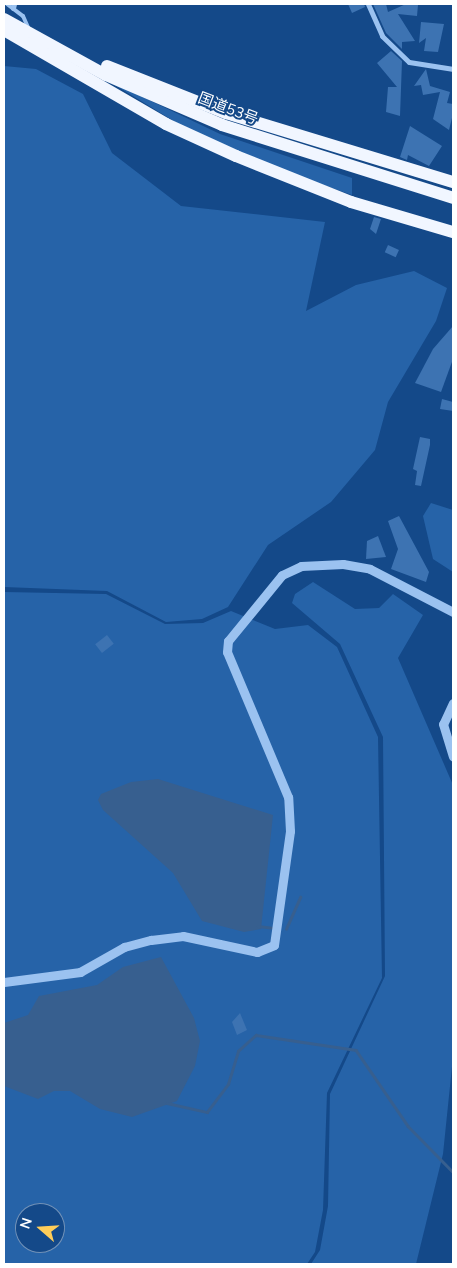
<!DOCTYPE html>
<html>
<head>
<meta charset="utf-8">
<style>
	body { margin:0 }
	#map { position:relative; width:457px; height:1268px; overflow:hidden; background:#144989; font-family:"Nunito Sans","Noto Sans JP",sans-serif }
	div>[style] { position:absolute }
	[style*='--x'] { left:calc(var(--x)*1px); top:calc(var(--y)*1px); width:calc(var(--w)*1px); rotate:calc(var(--a)*1deg) }
	.green>* { inset:0; background:#2663a8 }
	.water>* { inset:0; background:#375f8f }
	.stream>* { height:2.5px; margin:-1.25px; padding:0 1.25px; transform-origin:1.25px; border-radius:1.25px; background:#375f8f }
	.building>* { inset:0; background:#3d73b2; transform-origin:0 0 }
	.service>* { height:4px; margin:-2px; padding:0 2px; transform-origin:2px; border-radius:2px; background:#9bc2f0 }
	.minor>* { height:5px; margin:-2.5px; padding:0 2.5px; transform-origin:2.5px; border-radius:2.5px; background:#9bc2f0 }
	.tertiary>* { height:9px; margin:-4.5px; padding:0 4.5px; transform-origin:4.5px; border-radius:4.5px; background:#9bc2f0 }
	.trunk>* { height:12px; margin:-6px; padding:0 6px; transform-origin:6px; border-radius:6px; background:#f1f6ff }
	span { translate:-50% -50%; white-space:nowrap; text-align:center; line-height:1.15; -webkit-text-stroke:4px #144989; paint-order:stroke }
	.street-label { font-size:15px; color:#fff }
	.frame { position:absolute; inset:0; border:5px solid #fff; pointer-events:none }
	.north { position:absolute; left:15px; top:1203px; width:50px; height:50px; box-sizing:border-box; background:#144989; border:1px solid #7292b8; border-radius:50%; rotate:289deg; font-size:14px; font-weight:700; line-height:20px; text-align:center; color:#fff }
	.north::after { content:''; display:block; margin:auto; width:18px; height:22px; background:#ffcd59; clip-path:polygon(50% 0,100% 100%,50% 72%,0 100%) }
</style>
</head>
<body>
<div id="map">
	<div class="green">
		<i style="clip-path:polygon(4px 66px,36px 69px,83px 94px,112px 153px,181px 206px,325px 222px,306px 311px,356px 285px,414px 271px,447px 288px,436px 321px,388px 402px,375px 450px,331px 502px,268px 545px,228px 607px,202px 619px,166px 622px,107px 591px,4px 587px)"></i>
		<i style="clip-path:polygon(105px 79px,220px 134px,352px 178px,352px 195px,280px 170px,177px 123px)"></i>
		<i style="clip-path:polygon(431px 503px,453px 510px,453px 572px,433px 559px,423px 516px)"></i>
		<i style="clip-path:polygon(313px 582px,355px 609px,379px 608px,393px 594px,423px 615px,398px 658px,453px 785px,453px 1057px,443px 1154px,416px 1264px,311px 1264px,320px 1250px,328px 1206px,330px 1094px,385px 976px,383px 737px,340px 644px,292px 603px,295px 594px)"></i>
		<i style="clip-path:polygon(evenodd,4px 592px,106px 594px,165px 624px,203px 623px,231px 611px,275px 629px,308px 625px,337px 647px,378px 737px,382px 978px,327px 1093px,323px 1210px,315px 1252px,307px 1264px,4px 1264px,4px 592px,25px 1213px,55px 1213px,55px 1243px,25px 1243px,25px 1213px)"></i>
	</div>
	<div class="water">
		<i style="clip-path:polygon(158px 779px,273px 815px,261px 929px,244px 932px,202px 921px,173px 873px,103px 810px,98px 800px,101px 794px,131px 782px)"></i>
		<i style="clip-path:polygon(161px 957px,194px 1018px,200px 1041px,195px 1066px,177px 1101px,132px 1117px,100px 1109px,70px 1091px,54px 1091px,38px 1099px,4px 1086px,4px 1023px,28px 1015px,39px 996px,97px 985px,123px 967px)"></i>
	</div>
	<div class="stream">
		<i style="--x:258;--y:926;--w:17;--a:7"></i>
		<i style="--x:286;--y:929;--w:35;--a:-66"></i>
		<i style="--x:167;--y:1103;--w:41;--a:12.7"></i>
		<i style="--x:207;--y:1112;--w:35;--a:-53"></i>
		<i style="--x:228;--y:1084;--w:34;--a:-73"></i>
		<i style="--x:238;--y:1051;--w:24;--a:-42"></i>
		<i style="--x:256;--y:1035;--w:101;--a:8.5"></i>
		<i style="--x:356;--y:1050;--w:92;--a:55.6"></i>
		<i style="--x:408;--y:1126;--w:64;--a:45.6"></i>
	</div>
	<div class="building">
		<i style="clip-path:polygon(348px 4px,364px 4px,365px 7px,352px 13px)"></i>
		<i style="clip-path:polygon(373px 4px,386px 4px,388px 12px,406px 4px,418px 5px,417px 16px,398px 14px,415px 41px,402px 42px,402px 49px,386px 33px)"></i>
		<i style="clip-path:polygon(421px 22px,444px 24px,438px 52px,424px 51px,426px 38px,419px 43px)"></i>
		<i style="clip-path:polygon(391px 51px,402px 61px,400px 116px,386px 112px,388px 87px,397px 87px,377px 63px)"></i>
		<i style="clip-path:polygon(426px 69px,430px 86px,450px 92px,447px 103px,453px 104px,453px 114px,449px 130px,433px 119px,440px 92px,423px 95px,421px 85px,414px 86px)"></i>
		<i style="clip-path:polygon(410px 126px,442px 146px,429px 166px,408px 155px,407px 160px,400px 157px)"></i>
		<i style="clip-path:polygon(374px 217px,381px 219px,376px 234px,370px 229px)"></i>
		<i style="left:388px;top:245px;width:12px;height:8px;rotate:24deg"></i>
		<i style="clip-path:polygon(453px 326px,453px 359px,441px 392px,415px 383px,433px 349px)"></i>
		<i style="clip-path:polygon(442px 399px,453px 402px,453px 411px,440px 409px)"></i>
		<i style="clip-path:polygon(420px 437px,430px 439px,430px 445px,421px 486px,415px 485px,417px 471px,413px 469px)"></i>
		<i style="clip-path:polygon(399px 516px,429px 572px,426px 582px,391px 569px,398px 549px,388px 521px)"></i>
		<i style="clip-path:polygon(378px 536px,386px 557px,366px 559px,367px 541px)"></i>
		<i style="left:107px;top:635px;width:11px;height:15px;rotate:52deg"></i>
		<i style="clip-path:polygon(240px 1013px,247px 1030px,237px 1035px,232px 1022px)"></i>
	</div>
	<div class="service">
		<i style="--x:7;--y:4;--w:20;--a:37"></i>
		<i style="--x:23;--y:16;--w:12;--a:66"></i>
	</div>
	<div class="minor">
		<i style="--x:368;--y:4;--w:35;--a:66"></i>
		<i style="--x:382;--y:36;--w:37;--a:44"></i>
		<i style="--x:409;--y:62;--w:45;--a:9"></i>
		<i style="--x:13;--y:8;--w:4;--a:-76"></i>
	</div>
	<div class="tertiary">
		<i style="--x:453;--y:703;--w:23;--a:115"></i>
		<i style="--x:443;--y:724;--w:34;--a:73"></i>
		<i style="--x:4;--y:982;--w:77;--a:-7.5"></i>
		<i style="--x:80;--y:972;--w:51;--a:-29.6"></i>
		<i style="--x:124;--y:947;--w:28;--a:-15"></i>
		<i style="--x:151;--y:940;--w:32;--a:-7"></i>
		<i style="--x:183;--y:936;--w:76;--a:12.2"></i>
		<i style="--x:257;--y:952;--w:18;--a:-22"></i>
		<i style="--x:274;--y:945;--w:115;--a:-82"></i>
		<i style="--x:290;--y:831;--w:34;--a:-93"></i>
		<i style="--x:288;--y:797;--w:157;--a:-112.8"></i>
		<i style="--x:227;--y:652;--w:11;--a:-85"></i>
		<i style="--x:228;--y:641;--w:85;--a:-50.7"></i>
		<i style="--x:282;--y:575;--w:21;--a:-25"></i>
		<i style="--x:301;--y:566;--w:42;--a:-2.7"></i>
		<i style="--x:343;--y:564;--w:27;--a:10"></i>
		<i style="--x:370;--y:569;--w:93;--a:27.4"></i>
	</div>
	<div class="trunk">
		<i style="--x:4;--y:19;--w:116;--a:28.8"></i>
		<i style="--x:106;--y:75;--w:126;--a:23.3"></i>
		<i style="--x:222;--y:125;--w:242;--a:17.5"></i>
		<i style="--x:4;--y:30;--w:187;--a:30.1"></i>
		<i style="--x:166;--y:124;--w:77;--a:24.6"></i>
		<i style="--x:236;--y:156;--w:124;--a:21.8"></i>
		<i style="--x:351;--y:202;--w:106;--a:16.4"></i>
		<i style="--x:107;--y:66;--w:128;--a:21.6"></i>
		<i style="--x:226;--y:113;--w:237;--a:16.9"></i>
	</div>
	<div class="street-label">
		<span style="left:228px;top:109px;rotate:21deg">国道53号</span>
	</div>
	<div class="frame"></div>
	<div class="north">N</div>
</div>
</body>
</html>
